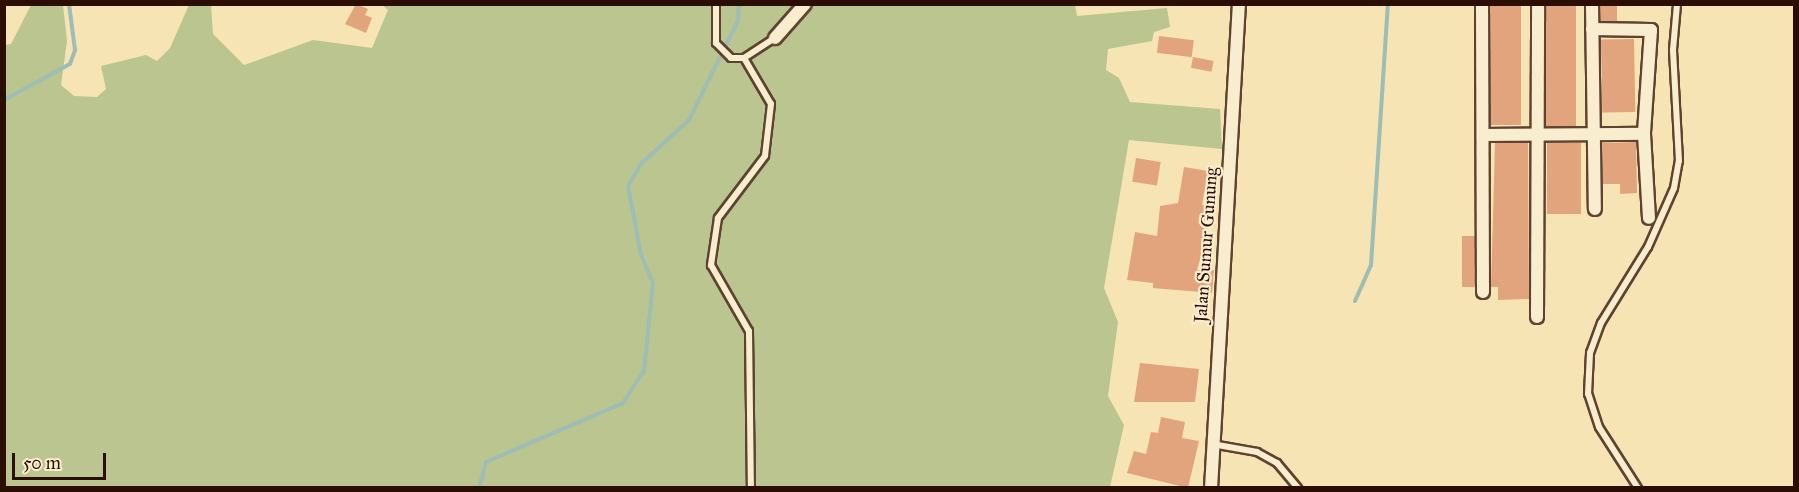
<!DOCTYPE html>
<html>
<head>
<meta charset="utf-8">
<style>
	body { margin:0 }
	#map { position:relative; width:1799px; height:492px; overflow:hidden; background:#f6e4b5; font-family:"IM FELL Great Primer",serif }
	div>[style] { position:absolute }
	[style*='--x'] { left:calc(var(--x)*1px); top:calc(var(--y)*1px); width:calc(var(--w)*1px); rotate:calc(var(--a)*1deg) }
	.green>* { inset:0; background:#bac590 }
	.stream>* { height:4px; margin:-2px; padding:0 2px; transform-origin:2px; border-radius:2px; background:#9ebdb4 }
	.building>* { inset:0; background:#e2a47d; transform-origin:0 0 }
	.roads { filter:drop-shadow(2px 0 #5e432f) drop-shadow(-2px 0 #5e432f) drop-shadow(0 2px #5e432f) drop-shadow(0 -2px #5e432f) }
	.lane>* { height:6px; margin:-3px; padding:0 3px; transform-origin:3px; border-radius:3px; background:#f9edcf }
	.street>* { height:12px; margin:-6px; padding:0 6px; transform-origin:6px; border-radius:6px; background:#f9edcf }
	span { translate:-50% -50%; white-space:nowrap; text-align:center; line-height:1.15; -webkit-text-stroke:4.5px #f9edcf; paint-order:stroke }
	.street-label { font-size:18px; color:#2b0d02 }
	.frame { position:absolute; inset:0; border:6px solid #2b0d02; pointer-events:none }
	.scale { position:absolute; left:12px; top:453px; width:94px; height:27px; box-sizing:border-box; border:3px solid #2b0d02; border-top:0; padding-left:8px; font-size:18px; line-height:21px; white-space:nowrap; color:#2b0d02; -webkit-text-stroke:4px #f9edcf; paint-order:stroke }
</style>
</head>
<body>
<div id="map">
	<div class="green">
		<i style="clip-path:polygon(1075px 4px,1077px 16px,1167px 8px,1170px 27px,1154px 32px,1152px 41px,1108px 49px,1106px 70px,1119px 78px,1130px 102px,1220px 109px,1222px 149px,1129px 140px,1104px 288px,1118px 322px,1108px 396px,1124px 425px,1110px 487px,5px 488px,5px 45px,11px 44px,31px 5px,63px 5px,67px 41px,61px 85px,74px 96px,97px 97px,106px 89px,101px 66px,146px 55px,157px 61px,170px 48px,189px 5px,211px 5px,213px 34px,244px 65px,313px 40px,372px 48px,388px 10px,382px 5px)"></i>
	</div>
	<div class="stream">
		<i style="--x:4;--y:100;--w:75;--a:-28.6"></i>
		<i style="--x:70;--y:64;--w:15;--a:-70"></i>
		<i style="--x:75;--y:50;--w:46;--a:-97.4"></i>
		<i style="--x:1355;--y:301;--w:39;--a:-66"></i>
		<i style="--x:1371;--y:265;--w:262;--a:-86.3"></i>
		<i style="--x:479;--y:488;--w:27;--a:-75"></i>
		<i style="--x:486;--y:462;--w:149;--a:-23.3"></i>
		<i style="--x:623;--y:403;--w:38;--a:-57"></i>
		<i style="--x:644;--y:371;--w:88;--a:-84.2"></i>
		<i style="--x:653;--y:283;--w:30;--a:-113"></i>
		<i style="--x:641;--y:255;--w:70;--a:-100.7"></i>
		<i style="--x:628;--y:186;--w:27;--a:-59"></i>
		<i style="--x:642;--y:163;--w:64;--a:-42.5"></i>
		<i style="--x:689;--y:120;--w:110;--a:-63.7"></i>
		<i style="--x:738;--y:21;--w:17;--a:-87"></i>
	</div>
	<div class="building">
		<i style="clip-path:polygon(356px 4px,368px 9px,365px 15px,372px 18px,366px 33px,345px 24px)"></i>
		<i style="left:1490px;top:4px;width:31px;height:121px"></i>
		<i style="left:1546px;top:4px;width:30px;height:122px"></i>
		<i style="left:1600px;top:4px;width:17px;height:17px"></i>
		<i style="left:1159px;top:36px;width:35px;height:17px;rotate:7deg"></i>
		<i style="left:1634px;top:39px;width:73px;height:33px;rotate:89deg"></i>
		<i style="left:1193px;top:57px;width:21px;height:11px;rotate:11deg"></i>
		<i style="clip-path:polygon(1636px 142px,1637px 193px,1620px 194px,1620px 184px,1603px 184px,1602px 143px)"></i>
		<i style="clip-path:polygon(1495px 143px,1528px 143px,1529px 299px,1498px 300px,1498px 287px,1491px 287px)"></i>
		<i style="left:1547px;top:143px;width:34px;height:71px"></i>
		<i style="left:1136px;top:158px;width:25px;height:24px;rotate:9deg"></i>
		<i style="clip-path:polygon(1184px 167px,1208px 171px,1202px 205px,1209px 206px,1206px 239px,1197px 270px,1214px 270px,1212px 293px,1153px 288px,1153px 283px,1127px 280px,1135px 232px,1157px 236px,1160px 206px,1178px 203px)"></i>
		<i style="left:1475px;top:236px;width:51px;height:13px;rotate:90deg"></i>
		<i style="clip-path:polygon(1140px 363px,1199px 369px,1195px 402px,1134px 402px)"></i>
		<i style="clip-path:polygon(1161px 417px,1185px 422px,1182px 438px,1199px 441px,1188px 488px,1127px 473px,1134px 451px,1146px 454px,1151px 432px,1158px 433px)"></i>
	</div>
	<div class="roads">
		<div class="lane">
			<i style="--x:716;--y:4;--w:39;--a:90"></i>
			<i style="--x:716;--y:43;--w:21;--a:45"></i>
			<i style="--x:731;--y:58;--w:13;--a:0"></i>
			<i style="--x:744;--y:58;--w:37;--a:-33"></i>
			<i style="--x:744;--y:58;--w:53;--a:59.6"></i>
			<i style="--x:771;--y:104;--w:52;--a:96.6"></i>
			<i style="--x:765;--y:156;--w:78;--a:127.2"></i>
			<i style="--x:718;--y:218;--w:48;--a:98.5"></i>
			<i style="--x:711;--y:265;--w:76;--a:60.1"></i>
			<i style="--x:749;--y:331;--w:157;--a:89.3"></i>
			<i style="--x:1212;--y:444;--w:46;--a:10.1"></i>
			<i style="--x:1257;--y:452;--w:23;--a:29"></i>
			<i style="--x:1277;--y:463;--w:33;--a:50"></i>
			<i style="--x:1638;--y:488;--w:72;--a:-122.6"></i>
			<i style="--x:1599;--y:427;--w:35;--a:-108"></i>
			<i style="--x:1588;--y:394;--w:41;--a:-87.2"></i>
			<i style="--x:1590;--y:353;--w:32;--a:-70"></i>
			<i style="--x:1601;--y:323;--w:89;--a:-58.3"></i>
			<i style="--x:1648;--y:247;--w:64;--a:-66.2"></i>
			<i style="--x:1674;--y:188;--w:27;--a:-80"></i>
			<i style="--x:1679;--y:161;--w:111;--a:-93.1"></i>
			<i style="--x:1673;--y:50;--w:46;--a:-85"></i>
		</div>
		<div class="street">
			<i style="--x:1482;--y:4;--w:288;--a:89.8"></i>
			<i style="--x:1592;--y:4;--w:205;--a:89.2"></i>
			<i style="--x:1592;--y:29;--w:59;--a:1"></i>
			<i style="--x:1651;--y:30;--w:104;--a:93.9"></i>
			<i style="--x:1644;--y:134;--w:84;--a:86.6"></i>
			<i style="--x:775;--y:38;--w:45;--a:-48.6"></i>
			<i style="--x:1485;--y:135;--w:159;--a:-0.4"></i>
			<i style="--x:1537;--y:317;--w:313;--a:-89.8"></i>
			<i style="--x:1211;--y:488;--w:485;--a:-86.7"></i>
		</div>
	</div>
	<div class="street-label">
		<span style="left:1206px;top:245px;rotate:-86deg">Jalan Sumur Gunung</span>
	</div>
	<div class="frame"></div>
	<div class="scale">50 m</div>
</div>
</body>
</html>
